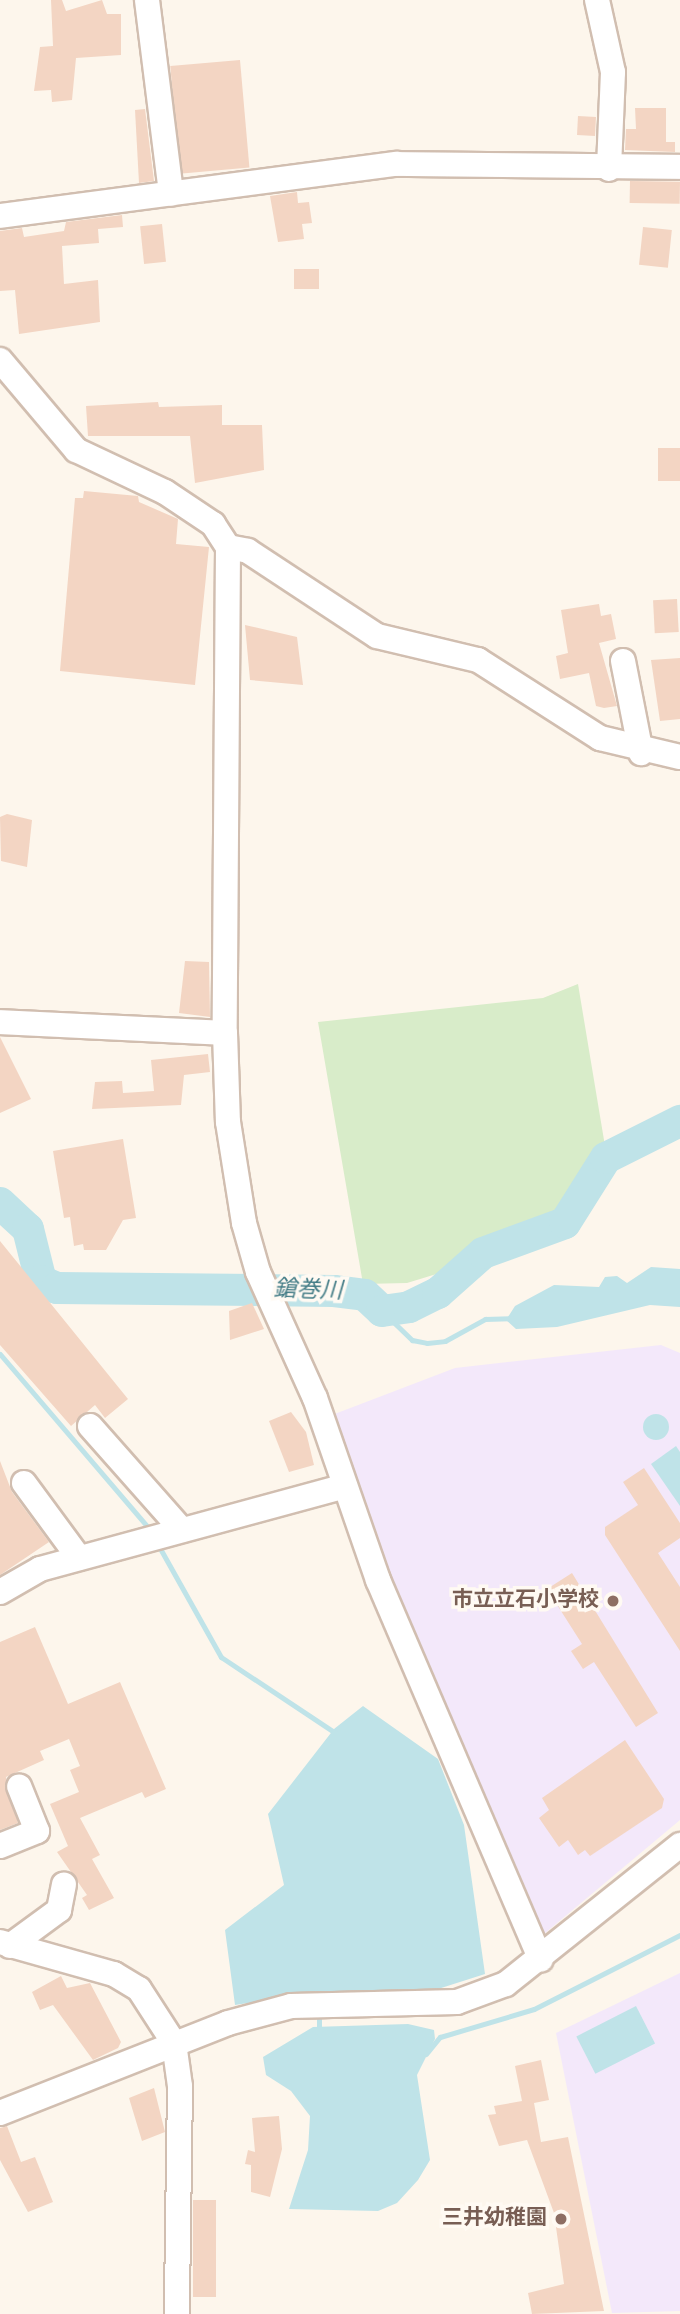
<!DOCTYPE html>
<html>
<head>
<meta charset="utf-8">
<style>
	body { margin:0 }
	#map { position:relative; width:680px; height:2314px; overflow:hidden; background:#fdf6ec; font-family:Overpass,"Noto Sans JP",sans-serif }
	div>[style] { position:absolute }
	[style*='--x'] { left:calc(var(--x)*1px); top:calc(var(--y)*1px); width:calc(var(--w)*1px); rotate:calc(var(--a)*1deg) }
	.education>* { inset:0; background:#f3e8fa }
	.green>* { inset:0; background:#d8ecc9 }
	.water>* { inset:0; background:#bfe3e8; transform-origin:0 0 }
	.round { border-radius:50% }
	.stream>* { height:5px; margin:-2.5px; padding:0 2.5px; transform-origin:2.5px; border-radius:2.5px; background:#bfe3e8 }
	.river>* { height:32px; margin:-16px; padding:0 16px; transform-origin:16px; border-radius:16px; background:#bfe3e8 }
	.building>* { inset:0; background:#f3d5c3; transform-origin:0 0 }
	.roads { filter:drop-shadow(2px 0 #d1beb0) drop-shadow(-2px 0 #d1beb0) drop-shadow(0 2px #d1beb0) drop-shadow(0 -2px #d1beb0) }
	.minor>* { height:24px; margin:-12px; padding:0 12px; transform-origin:12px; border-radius:12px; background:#fff }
	.dots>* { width:19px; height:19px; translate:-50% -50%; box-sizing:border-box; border:4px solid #fffaf3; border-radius:50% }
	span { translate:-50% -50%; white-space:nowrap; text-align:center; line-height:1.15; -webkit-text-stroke:7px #fffaf3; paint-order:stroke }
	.education-label { font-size:21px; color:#785e54; font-weight:700 }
	.right { translate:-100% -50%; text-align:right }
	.water-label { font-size:23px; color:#437c86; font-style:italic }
</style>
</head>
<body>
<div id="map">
	<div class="education">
		<i style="clip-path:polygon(661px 1345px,680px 1353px,680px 1820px,544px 1934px,397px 1609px,332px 1415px,455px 1368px)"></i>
		<i style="clip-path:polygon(680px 1973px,680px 2311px,612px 2313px,556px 2033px)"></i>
	</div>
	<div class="green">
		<i style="clip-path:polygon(578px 984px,605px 1146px,571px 1203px,554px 1218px,509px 1230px,443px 1272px,407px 1283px,363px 1284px,318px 1022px,543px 998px)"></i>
	</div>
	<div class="water">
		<i style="clip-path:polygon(651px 1267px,680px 1269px,680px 1307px,650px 1305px,557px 1327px,516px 1329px,506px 1320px,515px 1306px,554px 1285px,599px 1287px,605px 1277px,617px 1276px,627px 1283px)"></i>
		<i class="round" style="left:643px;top:1414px;width:26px;height:26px"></i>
		<i style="clip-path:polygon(676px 1446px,680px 1452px,680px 1506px,651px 1464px)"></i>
		<i style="clip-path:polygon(363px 1706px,438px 1759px,464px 1825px,485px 1974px,438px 1989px,319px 1992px,235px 2005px,225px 1930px,284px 1885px,268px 1814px,334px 1729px)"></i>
		<i style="left:636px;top:2006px;width:42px;height:67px;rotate:63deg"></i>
		<i style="clip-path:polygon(408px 2024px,434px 2030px,435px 2039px,417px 2075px,430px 2160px,418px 2180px,397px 2203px,378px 2211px,289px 2209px,308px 2150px,310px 2116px,291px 2091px,266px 2075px,263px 2057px,313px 2027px)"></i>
	</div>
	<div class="stream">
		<i style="--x:382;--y:1311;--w:42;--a:44"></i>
		<i style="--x:412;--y:1340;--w:15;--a:11"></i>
		<i style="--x:427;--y:1343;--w:18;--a:-6"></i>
		<i style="--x:445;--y:1341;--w:46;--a:-28.8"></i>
		<i style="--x:485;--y:1319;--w:26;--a:-2"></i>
		<i style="--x:0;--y:1354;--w:233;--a:49.5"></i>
		<i style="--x:157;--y:1543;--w:131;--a:60.7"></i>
		<i style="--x:221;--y:1657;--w:139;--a:33.6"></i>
		<i style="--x:319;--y:2033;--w:22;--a:-90"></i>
		<i style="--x:426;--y:2054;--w:22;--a:-51"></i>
		<i style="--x:440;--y:2037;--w:98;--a:-16.6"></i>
		<i style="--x:534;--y:2009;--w:164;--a:-26.9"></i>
	</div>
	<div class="river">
		<i style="--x:0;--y:1203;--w:38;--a:43"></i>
		<i style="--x:28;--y:1229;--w:54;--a:76"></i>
		<i style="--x:41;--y:1281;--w:17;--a:24"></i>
		<i style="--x:57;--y:1288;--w:277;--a:0.6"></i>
		<i style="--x:334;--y:1291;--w:31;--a:7"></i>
		<i style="--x:365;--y:1295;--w:23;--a:43"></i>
		<i style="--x:382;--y:1311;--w:27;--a:-8"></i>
		<i style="--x:409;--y:1307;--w:32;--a:-26"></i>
		<i style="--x:438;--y:1293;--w:60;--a:-41.6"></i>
		<i style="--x:483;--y:1253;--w:87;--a:-20.1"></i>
		<i style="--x:565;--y:1223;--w:77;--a:-57.8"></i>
		<i style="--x:606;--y:1158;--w:83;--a:-26.6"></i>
	</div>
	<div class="building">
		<i style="clip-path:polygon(51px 0,62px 0,66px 11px,102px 0,107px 14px,121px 14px,121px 55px,76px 58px,72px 100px,52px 102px,51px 90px,34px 91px,40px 47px,53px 46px)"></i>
		<i style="left:240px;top:60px;width:108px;height:70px;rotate:85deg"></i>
		<i style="clip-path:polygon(635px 108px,666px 108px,666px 142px,675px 142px,675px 152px,625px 150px,626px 129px,636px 129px)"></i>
		<i style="clip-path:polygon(145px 109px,154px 181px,139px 183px,135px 110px)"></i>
		<i style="left:578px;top:116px;width:18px;height:19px;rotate:3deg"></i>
		<i style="left:630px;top:181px;width:50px;height:22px;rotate:1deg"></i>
		<i style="clip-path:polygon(297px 192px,298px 203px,309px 202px,312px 223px,302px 224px,304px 239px,278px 242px,270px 196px)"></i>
		<i style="clip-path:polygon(122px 215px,123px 227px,98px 229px,99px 243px,62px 246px,64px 284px,98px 280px,100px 322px,19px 334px,15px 290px,0 291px,0 231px,22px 228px,24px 237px,64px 231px,66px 222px)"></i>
		<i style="left:162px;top:224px;width:38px;height:22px;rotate:84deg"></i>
		<i style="left:643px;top:227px;width:29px;height:38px;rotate:6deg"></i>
		<i style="left:319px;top:269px;width:20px;height:25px;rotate:90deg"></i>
		<i style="clip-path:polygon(158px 402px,159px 407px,222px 405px,222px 425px,262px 425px,264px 470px,195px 483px,190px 436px,88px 436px,86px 406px)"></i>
		<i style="left:658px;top:448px;width:22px;height:33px"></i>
		<i style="clip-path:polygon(84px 491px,138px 496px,139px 502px,178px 519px,176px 544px,209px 547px,195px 685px,60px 671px,75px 498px,83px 498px)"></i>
		<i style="left:677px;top:599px;width:33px;height:24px;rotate:87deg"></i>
		<i style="clip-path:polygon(599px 604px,601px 616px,611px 614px,616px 639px,599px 643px,617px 706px,604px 708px,596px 706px,589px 673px,560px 679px,556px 656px,568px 653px,561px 610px)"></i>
		<i style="clip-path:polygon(245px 625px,297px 637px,303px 685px,250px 680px)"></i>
		<i style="clip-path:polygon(680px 658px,680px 719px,660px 721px,651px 660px)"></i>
		<i style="clip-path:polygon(7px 814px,32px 820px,27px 867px,1px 861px,0 817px)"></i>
		<i style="clip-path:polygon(185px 961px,209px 962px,210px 1017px,179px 1013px)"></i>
		<i style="clip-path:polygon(0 1037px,31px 1099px,0 1113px)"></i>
		<i style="clip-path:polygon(208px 1054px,210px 1072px,184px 1075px,181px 1105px,92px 1109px,95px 1082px,122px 1081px,123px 1093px,154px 1091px,151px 1060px)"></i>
		<i style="clip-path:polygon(123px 1139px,136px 1218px,123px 1220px,106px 1250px,84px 1250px,83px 1244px,74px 1246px,70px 1217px,64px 1218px,53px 1151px)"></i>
		<i style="clip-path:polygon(0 1241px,128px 1399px,105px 1418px,95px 1405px,71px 1426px,0 1345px)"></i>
		<i style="clip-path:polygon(252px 1303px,264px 1329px,230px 1340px,229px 1311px)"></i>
		<i style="clip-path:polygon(291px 1412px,306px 1432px,314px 1465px,289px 1472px,269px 1421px)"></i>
		<i style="clip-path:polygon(0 1461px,12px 1492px,49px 1542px,0 1575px)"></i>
		<i style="clip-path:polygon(644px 1468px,680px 1523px,680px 1538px,658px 1553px,680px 1587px,680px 1651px,605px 1535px,605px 1527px,638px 1505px,623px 1482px)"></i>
		<i style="clip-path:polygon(572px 1573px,658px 1713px,636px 1727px,594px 1662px,583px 1669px,571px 1651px,582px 1644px,547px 1589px)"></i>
		<i style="clip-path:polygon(35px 1627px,68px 1704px,120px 1682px,166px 1789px,145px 1798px,142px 1792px,80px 1818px,100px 1855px,92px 1859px,114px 1898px,89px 1910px,82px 1898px,87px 1895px,57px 1852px,68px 1846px,50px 1804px,79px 1792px,70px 1770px,80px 1766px,69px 1739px,40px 1751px,44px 1760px,6px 1777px,18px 1823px,0 1830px,0 1642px)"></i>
		<i style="clip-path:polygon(625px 1740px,664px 1799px,662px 1808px,590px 1856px,585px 1850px,578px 1855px,568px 1840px,559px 1847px,539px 1818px,549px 1810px,542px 1798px)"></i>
		<i style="clip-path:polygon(61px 1976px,67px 1988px,90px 1983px,121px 2042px,118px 2048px,93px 2060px,53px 2005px,40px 2010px,32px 1992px)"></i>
		<i style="clip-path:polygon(541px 2060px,549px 2100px,534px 2103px,541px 2142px,568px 2137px,604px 2311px,532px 2314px,528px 2293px,564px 2284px,554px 2213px,527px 2140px,499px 2146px,488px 2115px,496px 2114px,494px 2106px,522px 2101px,515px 2066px)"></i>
		<i style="clip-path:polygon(154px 2088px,165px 2132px,142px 2141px,129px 2098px)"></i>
		<i style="clip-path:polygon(279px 2116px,282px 2149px,270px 2197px,251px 2192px,251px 2165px,245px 2164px,248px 2150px,255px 2152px,252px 2118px)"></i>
		<i style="clip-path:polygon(7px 2126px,21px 2162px,35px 2157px,53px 2202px,28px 2212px,0 2160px,0 2128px)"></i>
		<i style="left:193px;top:2200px;width:23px;height:97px"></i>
	</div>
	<div class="roads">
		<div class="minor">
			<i style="--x:147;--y:0;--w:195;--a:82.9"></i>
			<i style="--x:597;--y:0;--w:74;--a:77.5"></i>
			<i style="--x:613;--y:72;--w:97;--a:92.4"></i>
			<i style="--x:0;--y:216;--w:400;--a:-7.5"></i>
			<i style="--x:397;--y:164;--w:283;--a:0.6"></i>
			<i style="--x:0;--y:360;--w:118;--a:49.8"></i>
			<i style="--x:76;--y:450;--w:98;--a:25.3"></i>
			<i style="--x:165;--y:492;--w:58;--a:33.7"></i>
			<i style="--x:213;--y:524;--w:27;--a:57"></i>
			<i style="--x:228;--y:547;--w:486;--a:90.4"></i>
			<i style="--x:225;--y:1033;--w:89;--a:88.1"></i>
			<i style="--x:228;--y:1122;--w:102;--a:81"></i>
			<i style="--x:244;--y:1223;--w:51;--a:74.1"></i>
			<i style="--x:258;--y:1272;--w:138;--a:65.7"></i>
			<i style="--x:315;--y:1398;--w:193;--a:70.9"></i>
			<i style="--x:378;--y:1580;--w:413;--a:66.8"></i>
			<i style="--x:228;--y:547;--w:20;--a:11"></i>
			<i style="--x:248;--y:551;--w:154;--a:33.4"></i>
			<i style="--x:377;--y:636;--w:104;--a:13.4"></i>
			<i style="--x:478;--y:660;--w:145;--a:32.6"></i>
			<i style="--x:600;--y:738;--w:82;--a:13.4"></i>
			<i style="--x:623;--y:661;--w:94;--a:78.9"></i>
			<i style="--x:0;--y:1022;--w:225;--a:2.8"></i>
			<i style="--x:90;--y:1426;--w:139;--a:48.5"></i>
			<i style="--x:24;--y:1483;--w:93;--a:53.7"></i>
			<i style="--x:0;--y:1592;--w:46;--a:-29.9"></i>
			<i style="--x:40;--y:1569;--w:316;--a:-15.2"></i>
			<i style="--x:0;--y:1846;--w:40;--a:-22"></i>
			<i style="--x:37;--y:1831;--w:48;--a:-111.8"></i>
			<i style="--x:0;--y:1942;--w:118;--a:15.7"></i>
			<i style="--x:114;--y:1974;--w:29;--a:31"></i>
			<i style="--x:139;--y:1989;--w:64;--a:57.1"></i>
			<i style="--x:174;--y:2043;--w:43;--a:82.1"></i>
			<i style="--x:180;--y:2086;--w:228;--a:90.8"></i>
			<i style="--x:10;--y:1946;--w:61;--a:-36.3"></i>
			<i style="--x:59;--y:1910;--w:26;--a:-79"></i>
			<i style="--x:0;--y:2113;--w:245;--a:-21.5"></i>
			<i style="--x:228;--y:2023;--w:65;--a:-15.1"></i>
			<i style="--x:291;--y:2006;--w:166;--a:-1.4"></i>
			<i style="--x:457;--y:2002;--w:52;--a:-20.2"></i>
			<i style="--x:506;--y:1984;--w:223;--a:-38.6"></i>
		</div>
	</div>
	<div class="dots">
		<i style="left:613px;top:1601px;background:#8d6e63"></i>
		<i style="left:561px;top:2219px;background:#8d6e63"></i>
	</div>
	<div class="education-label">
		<span class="right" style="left:599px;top:1601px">市立立石小学校</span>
		<span class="right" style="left:547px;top:2219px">三井幼稚園</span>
	</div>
	<div class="water-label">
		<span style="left:308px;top:1292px;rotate:2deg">鎗巻川</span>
	</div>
</div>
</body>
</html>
